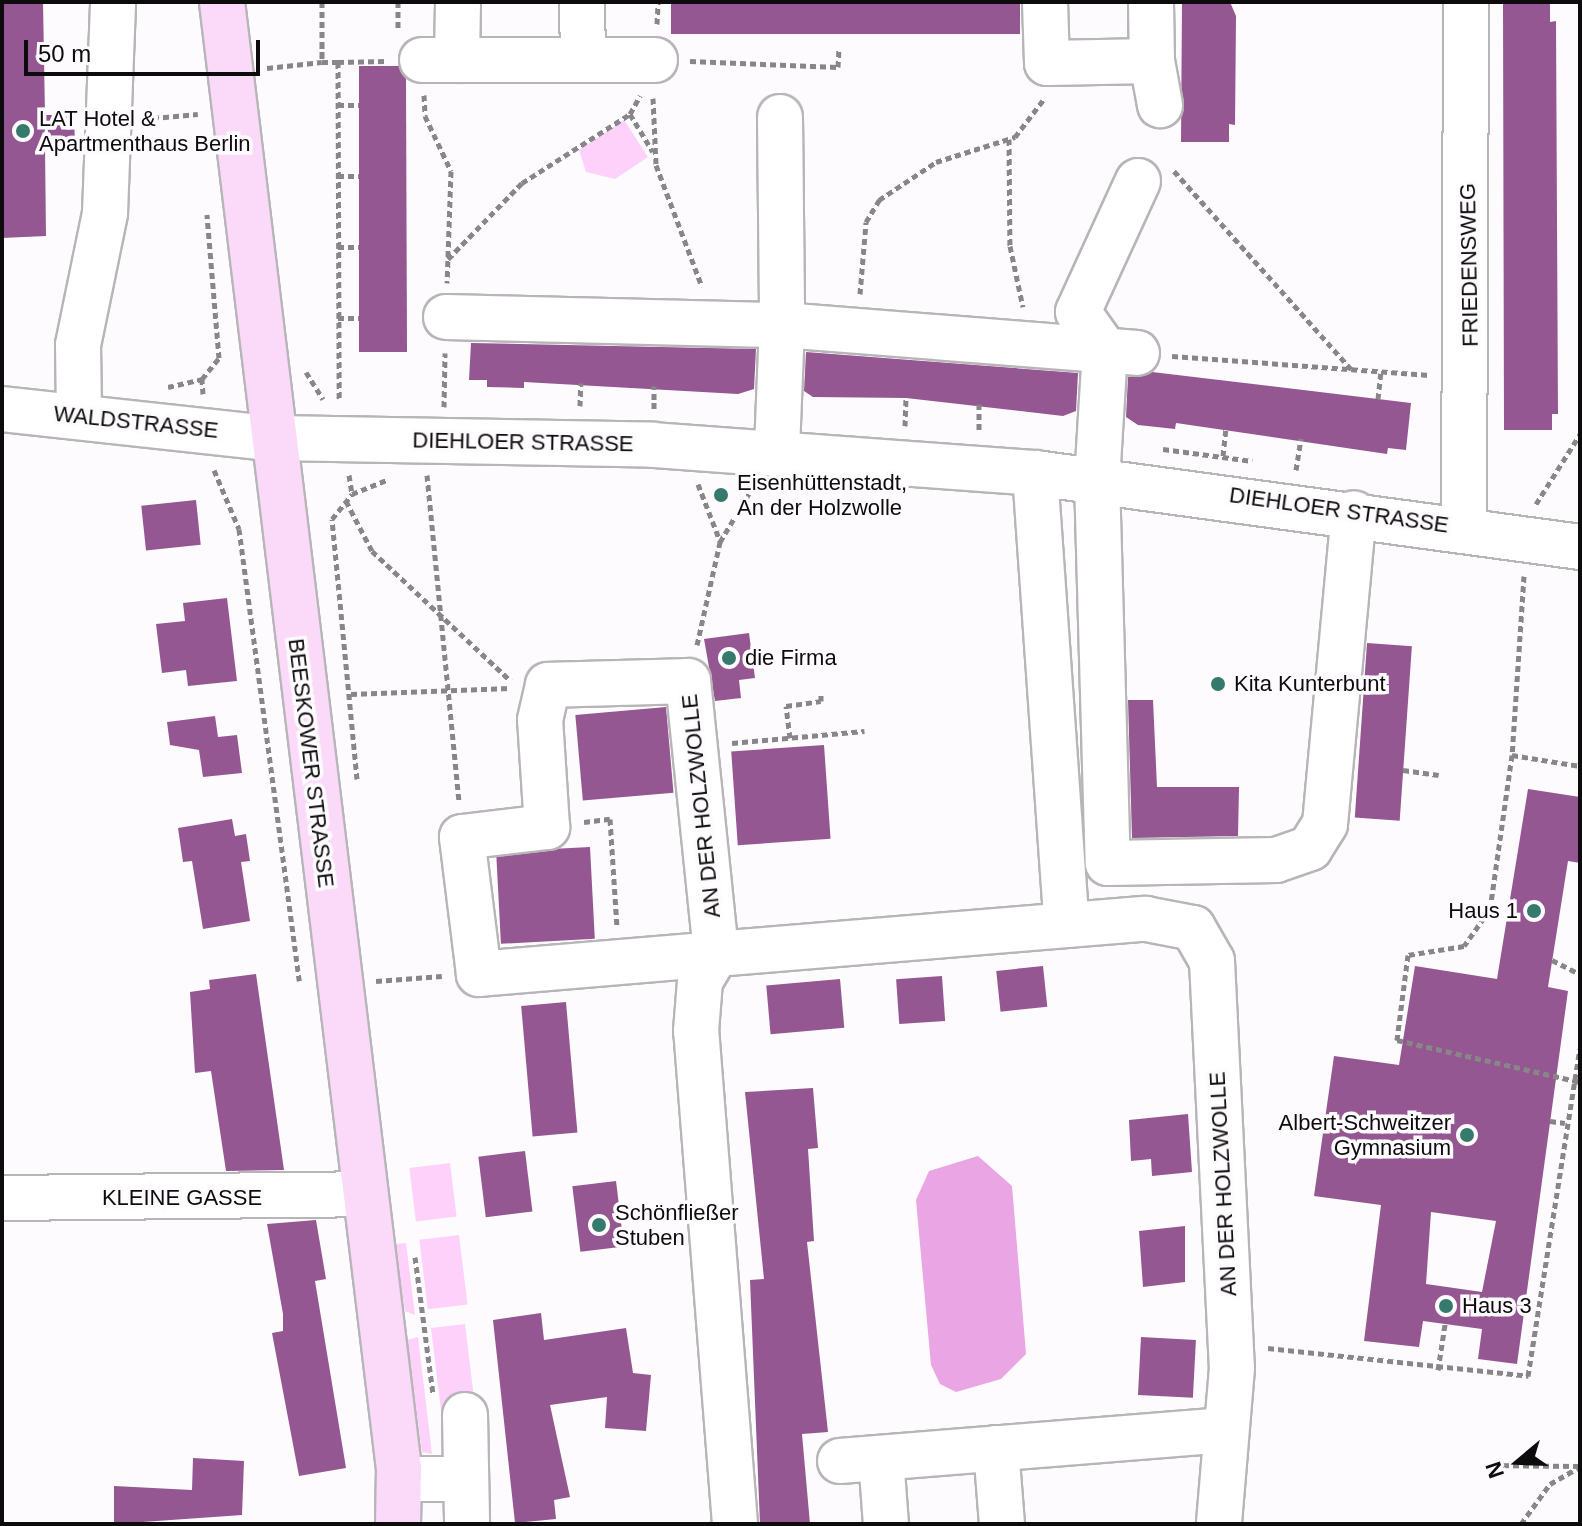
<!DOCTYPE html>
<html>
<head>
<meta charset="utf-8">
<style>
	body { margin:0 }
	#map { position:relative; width:1582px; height:1526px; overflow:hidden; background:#fdfbfd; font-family:Helvetica,sans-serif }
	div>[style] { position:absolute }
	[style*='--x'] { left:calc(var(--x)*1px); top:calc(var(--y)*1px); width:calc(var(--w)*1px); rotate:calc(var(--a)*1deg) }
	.green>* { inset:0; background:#fed1fa; transform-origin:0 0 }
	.water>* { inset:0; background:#e9a5e4 }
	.building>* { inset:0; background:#955791; transform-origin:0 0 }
	.path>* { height:5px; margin-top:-2.5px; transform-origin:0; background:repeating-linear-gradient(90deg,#888687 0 6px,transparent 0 10px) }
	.roads { filter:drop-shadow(2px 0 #b8b5b8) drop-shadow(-2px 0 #b8b5b8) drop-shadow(0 2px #b8b5b8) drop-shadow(0 -2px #b8b5b8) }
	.minor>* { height:44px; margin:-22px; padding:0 22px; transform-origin:22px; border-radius:22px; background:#fff }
	.major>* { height:44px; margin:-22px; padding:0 22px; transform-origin:22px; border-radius:22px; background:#fbdaf9 }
	.dots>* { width:22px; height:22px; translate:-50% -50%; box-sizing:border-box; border:4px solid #fdfbfd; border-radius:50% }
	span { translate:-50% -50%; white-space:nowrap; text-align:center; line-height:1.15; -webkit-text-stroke:7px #fdfbfd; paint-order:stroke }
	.poi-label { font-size:22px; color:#0d0c0c }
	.left { translate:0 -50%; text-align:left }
	.right { translate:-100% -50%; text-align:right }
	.street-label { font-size:22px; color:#0d0c0c }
	.frame { position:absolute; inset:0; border:4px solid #0d0c0c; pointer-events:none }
	.north { position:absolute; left:1478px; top:1422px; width:80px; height:80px; -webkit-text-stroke:6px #fdfbfd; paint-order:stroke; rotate:251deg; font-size:22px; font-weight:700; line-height:32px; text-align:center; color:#0d0c0c }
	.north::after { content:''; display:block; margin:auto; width:28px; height:36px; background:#0d0c0c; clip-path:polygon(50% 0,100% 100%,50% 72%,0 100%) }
	.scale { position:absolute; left:24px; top:40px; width:236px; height:36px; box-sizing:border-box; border:4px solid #0d0c0c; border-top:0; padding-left:10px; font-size:24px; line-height:28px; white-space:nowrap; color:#0d0c0c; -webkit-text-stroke:6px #fdfbfd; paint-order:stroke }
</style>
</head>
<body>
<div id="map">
	<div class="green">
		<i style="clip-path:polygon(624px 120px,648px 157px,615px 179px,586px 172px,579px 150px)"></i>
		<i style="left:450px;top:1163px;width:54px;height:41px;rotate:83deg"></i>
		<i style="left:459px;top:1235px;width:70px;height:40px;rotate:83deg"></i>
		<i style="clip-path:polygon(406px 1243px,415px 1315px,405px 1311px,394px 1244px)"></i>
		<i style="clip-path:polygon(465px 1324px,474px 1398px,446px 1452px,431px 1328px)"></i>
		<i style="clip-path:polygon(418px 1337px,432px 1454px,422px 1452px,407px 1340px)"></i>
	</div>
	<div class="water">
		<i style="clip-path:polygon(978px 1156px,1012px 1186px,1026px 1354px,1001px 1379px,956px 1392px,940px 1384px,931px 1365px,916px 1200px,929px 1171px)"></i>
	</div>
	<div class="building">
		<i style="clip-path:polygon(2px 2px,43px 2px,45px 115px,74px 115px,75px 147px,45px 147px,46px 236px,2px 238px)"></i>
		<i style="left:671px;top:2px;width:349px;height:32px"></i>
		<i style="clip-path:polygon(1182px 2px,1230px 2px,1236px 16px,1235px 125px,1229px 124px,1229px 142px,1181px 142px)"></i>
		<i style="clip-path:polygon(1503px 2px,1550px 2px,1550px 22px,1556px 21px,1558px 414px,1552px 414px,1552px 430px,1504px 430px)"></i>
		<i style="clip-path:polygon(359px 66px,399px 66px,406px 79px,407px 352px,359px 352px)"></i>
		<i style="clip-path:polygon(471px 343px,756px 349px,754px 389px,738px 394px,524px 382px,524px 388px,487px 387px,487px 380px,469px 380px)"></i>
		<i style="clip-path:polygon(806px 352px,1078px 373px,1076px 411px,1063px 416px,906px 398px,813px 397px,804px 391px)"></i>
		<i style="clip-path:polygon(1152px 372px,1411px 403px,1406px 450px,1388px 448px,1387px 454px,1176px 423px,1175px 429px,1138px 425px,1126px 417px,1128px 377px)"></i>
		<i style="left:196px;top:500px;width:45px;height:55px;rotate:84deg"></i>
		<i style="clip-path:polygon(227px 598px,237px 681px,188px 686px,186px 670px,162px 673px,156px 624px,185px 621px,183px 603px)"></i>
		<i style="clip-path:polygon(749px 633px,755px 678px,739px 680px,741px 698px,715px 701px,704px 639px)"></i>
		<i style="left:1367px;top:643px;width:45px;height:175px;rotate:4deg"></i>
		<i style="clip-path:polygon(1128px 700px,1153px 700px,1157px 787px,1239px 787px,1238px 836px,1132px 838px)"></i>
		<i style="left:666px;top:707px;width:86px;height:91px;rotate:85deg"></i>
		<i style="clip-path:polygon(215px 716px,218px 737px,237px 735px,242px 773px,203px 777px,199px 750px,170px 745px,167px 722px)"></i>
		<i style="left:824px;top:745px;width:94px;height:93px;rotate:86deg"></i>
		<i style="clip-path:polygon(evenodd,1528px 789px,1580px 797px,1580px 863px,1568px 861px,1548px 987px,1568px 991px,1517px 1364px,1478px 1359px,1482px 1329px,1423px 1321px,1419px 1347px,1364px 1341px,1381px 1205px,1314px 1196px,1334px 1056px,1399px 1065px,1415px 966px,1497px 979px,1528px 789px,1431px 1212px,1496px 1221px,1482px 1292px,1426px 1284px,1431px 1212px)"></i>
		<i style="clip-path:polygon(232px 819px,235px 836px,246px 834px,250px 861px,241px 862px,250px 921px,203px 929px,192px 861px,183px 862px,178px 828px)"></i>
		<i style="left:590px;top:847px;width:92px;height:94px;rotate:87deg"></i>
		<i style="left:1043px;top:966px;width:41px;height:47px;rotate:84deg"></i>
		<i style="clip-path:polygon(256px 974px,284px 1170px,226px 1171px,211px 1071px,195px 1073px,190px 992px,210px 989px,209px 980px)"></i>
		<i style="left:942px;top:976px;width:45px;height:46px;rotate:86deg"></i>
		<i style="left:840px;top:979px;width:49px;height:74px;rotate:85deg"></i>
		<i style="left:566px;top:1002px;width:131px;height:45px;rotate:85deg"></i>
		<i style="clip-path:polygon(813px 1088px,818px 1148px,808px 1149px,814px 1241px,807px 1242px,828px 1432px,802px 1434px,810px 1524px,760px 1524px,750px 1280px,764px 1279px,745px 1092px)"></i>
		<i style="clip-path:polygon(1188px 1114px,1192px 1172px,1152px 1176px,1151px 1159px,1131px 1161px,1129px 1120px)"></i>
		<i style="left:525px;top:1151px;width:61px;height:47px;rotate:83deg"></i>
		<i style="left:616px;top:1181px;width:66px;height:44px;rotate:83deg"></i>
		<i style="clip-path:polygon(316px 1220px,326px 1279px,315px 1281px,346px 1468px,299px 1476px,272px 1333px,283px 1331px,283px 1314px,267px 1224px)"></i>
		<i style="clip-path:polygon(1185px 1226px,1185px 1282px,1143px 1287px,1139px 1231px)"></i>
		<i style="clip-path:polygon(541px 1313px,544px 1340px,626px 1328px,633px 1373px,651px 1375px,646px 1431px,605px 1428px,607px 1397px,550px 1405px,570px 1497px,554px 1500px,556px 1519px,515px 1523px,493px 1320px)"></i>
		<i style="left:1141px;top:1337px;width:55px;height:58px;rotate:3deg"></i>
		<i style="clip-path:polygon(193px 1458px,244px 1461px,242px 1515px,114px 1524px,114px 1486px,192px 1490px)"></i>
	</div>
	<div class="path">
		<i style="--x:322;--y:2;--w:60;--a:90"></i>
		<i style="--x:322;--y:62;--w:16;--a:0"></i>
		<i style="--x:338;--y:62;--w:339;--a:89.8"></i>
		<i style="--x:398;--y:2;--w:29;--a:90"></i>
		<i style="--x:657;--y:24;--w:22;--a:-87"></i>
		<i style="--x:690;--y:61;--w:148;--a:2.3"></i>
		<i style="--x:838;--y:67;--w:18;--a:-87"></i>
		<i style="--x:338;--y:62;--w:49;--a:-1.2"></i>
		<i style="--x:267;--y:68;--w:55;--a:-6.2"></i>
		<i style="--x:424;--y:95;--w:21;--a:87"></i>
		<i style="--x:425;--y:116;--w:61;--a:64.7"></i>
		<i style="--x:451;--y:171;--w:112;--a:92"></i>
		<i style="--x:653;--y:98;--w:67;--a:87.4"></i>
		<i style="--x:656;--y:165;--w:130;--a:69.3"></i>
		<i style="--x:338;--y:105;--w:21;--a:0"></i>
		<i style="--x:630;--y:114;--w:44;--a:58.8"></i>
		<i style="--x:143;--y:119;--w:55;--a:-5.2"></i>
		<i style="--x:1009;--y:139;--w:107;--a:89.5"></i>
		<i style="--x:1010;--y:246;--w:62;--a:78"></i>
		<i style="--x:1174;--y:171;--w:266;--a:48.2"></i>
		<i style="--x:338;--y:176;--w:21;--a:0"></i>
		<i style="--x:338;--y:247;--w:21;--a:0"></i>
		<i style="--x:448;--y:259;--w:106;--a:-45.8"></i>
		<i style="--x:522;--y:183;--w:128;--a:-32.6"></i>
		<i style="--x:630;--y:114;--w:21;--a:-61"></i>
		<i style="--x:860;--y:294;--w:72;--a:-85.2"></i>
		<i style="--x:866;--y:222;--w:26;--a:-59"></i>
		<i style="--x:879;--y:200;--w:69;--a:-33.7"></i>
		<i style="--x:936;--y:162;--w:83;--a:-17.6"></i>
		<i style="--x:1015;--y:137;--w:48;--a:-52.7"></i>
		<i style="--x:338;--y:318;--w:21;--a:0"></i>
		<i style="--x:1172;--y:356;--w:258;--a:4.2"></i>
		<i style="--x:306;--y:372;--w:32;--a:58"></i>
		<i style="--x:168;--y:387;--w:35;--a:-13"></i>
		<i style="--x:203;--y:394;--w:15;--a:-94"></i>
		<i style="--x:202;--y:379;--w:27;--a:-51"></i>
		<i style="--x:219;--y:358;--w:144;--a:-94.8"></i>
		<i style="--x:1378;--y:399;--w:27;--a:-84"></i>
		<i style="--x:580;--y:406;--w:23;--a:-88"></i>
		<i style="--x:444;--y:407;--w:54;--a:-88.9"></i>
		<i style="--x:654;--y:409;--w:23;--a:-90"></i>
		<i style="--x:905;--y:426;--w:28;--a:-88"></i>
		<i style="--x:979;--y:430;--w:26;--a:-90"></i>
		<i style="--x:1163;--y:449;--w:90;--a:7.7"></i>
		<i style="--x:1223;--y:456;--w:27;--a:-84"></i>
		<i style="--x:214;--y:470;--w:64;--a:67"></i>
		<i style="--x:239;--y:529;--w:456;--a:82.4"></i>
		<i style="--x:1296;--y:470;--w:32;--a:-81"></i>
		<i style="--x:349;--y:475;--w:19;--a:81"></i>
		<i style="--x:427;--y:475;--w:327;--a:84.4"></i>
		<i style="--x:698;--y:484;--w:61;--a:68.9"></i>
		<i style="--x:346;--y:501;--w:56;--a:62.5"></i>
		<i style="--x:372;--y:551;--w:190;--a:43.1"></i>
		<i style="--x:1536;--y:504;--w:83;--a:-57.8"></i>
		<i style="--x:1524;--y:576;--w:179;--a:93.8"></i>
		<i style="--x:1512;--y:755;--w:156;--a:98.1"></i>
		<i style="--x:1490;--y:909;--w:45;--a:125.1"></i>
		<i style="--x:1464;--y:946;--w:57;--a:170.9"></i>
		<i style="--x:1408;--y:955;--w:86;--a:97.4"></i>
		<i style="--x:1397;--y:1040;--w:188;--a:12.9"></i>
		<i style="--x:697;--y:645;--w:106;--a:-77.4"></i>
		<i style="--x:720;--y:542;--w:61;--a:-59.2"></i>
		<i style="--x:351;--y:694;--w:159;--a:-2.2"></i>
		<i style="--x:790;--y:738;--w:32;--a:-97"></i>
		<i style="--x:786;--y:706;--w:35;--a:-8"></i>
		<i style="--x:821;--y:701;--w:6;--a:-90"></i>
		<i style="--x:732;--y:743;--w:133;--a:-5.2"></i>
		<i style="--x:1512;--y:755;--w:69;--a:9.2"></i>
		<i style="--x:1403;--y:770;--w:36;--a:8"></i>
		<i style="--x:357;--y:779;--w:261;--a:-95.5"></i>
		<i style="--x:332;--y:519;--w:32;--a:-51"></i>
		<i style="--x:352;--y:494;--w:37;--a:-22"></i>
		<i style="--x:584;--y:822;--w:26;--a:-7"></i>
		<i style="--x:610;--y:819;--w:109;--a:86.3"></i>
		<i style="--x:1552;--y:960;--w:31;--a:27"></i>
		<i style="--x:376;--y:981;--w:66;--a:-4.3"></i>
		<i style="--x:1550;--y:1121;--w:15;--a:8"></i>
		<i style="--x:415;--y:1257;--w:138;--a:82.5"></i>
		<i style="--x:1268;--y:1348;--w:262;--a:6.1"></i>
		<i style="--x:1528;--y:1376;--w:331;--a:-81"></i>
		<i style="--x:1438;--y:1370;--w:47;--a:-81.3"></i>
		<i style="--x:1493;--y:1465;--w:87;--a:0.7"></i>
		<i style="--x:1521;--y:1524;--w:49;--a:-54.1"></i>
		<i style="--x:1550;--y:1484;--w:34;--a:-30"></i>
	</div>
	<div class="roads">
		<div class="minor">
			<i style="--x:582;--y:2;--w:57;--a:89"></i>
			<i style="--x:1045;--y:2;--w:61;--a:88.1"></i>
			<i style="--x:1047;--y:63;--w:105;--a:-1.1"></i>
			<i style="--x:1152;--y:61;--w:59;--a:-91"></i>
			<i style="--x:422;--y:60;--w:233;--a:0"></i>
			<i style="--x:457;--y:60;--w:58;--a:-89"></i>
			<i style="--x:1152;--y:61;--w:45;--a:79.7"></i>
			<i style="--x:780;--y:117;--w:208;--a:89.4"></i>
			<i style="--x:782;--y:325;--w:356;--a:4.5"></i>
			<i style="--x:1138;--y:181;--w:144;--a:114.6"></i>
			<i style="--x:1078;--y:312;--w:47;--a:54.6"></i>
			<i style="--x:1105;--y:350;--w:129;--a:93.5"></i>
			<i style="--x:1097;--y:479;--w:384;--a:88.4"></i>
			<i style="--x:1108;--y:863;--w:168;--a:-1"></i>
			<i style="--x:1276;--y:860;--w:36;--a:-19"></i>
			<i style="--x:1310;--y:848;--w:28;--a:-58"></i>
			<i style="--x:1325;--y:824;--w:312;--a:-84.7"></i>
			<i style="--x:446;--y:317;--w:336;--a:1.4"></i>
			<i style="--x:782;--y:325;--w:127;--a:92.3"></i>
			<i style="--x:2;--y:409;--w:270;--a:6.2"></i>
			<i style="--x:270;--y:438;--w:383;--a:1"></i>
			<i style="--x:653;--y:445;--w:383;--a:4.2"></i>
			<i style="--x:1035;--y:473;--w:550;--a:7.73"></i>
			<i style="--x:79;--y:415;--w:70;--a:-90.8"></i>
			<i style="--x:78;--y:345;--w:135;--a:-78.4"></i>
			<i style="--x:105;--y:213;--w:211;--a:-87.8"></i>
			<i style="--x:1035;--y:473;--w:453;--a:86"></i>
			<i style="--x:1464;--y:528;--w:526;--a:-89.78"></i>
			<i style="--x:688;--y:681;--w:274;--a:84.1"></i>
			<i style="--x:716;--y:954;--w:238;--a:175.2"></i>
			<i style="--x:479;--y:974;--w:138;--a:-97.1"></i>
			<i style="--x:462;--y:837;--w:86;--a:-6.7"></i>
			<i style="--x:547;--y:827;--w:107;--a:-93.7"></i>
			<i style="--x:540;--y:720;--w:36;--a:-77"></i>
			<i style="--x:548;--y:685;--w:140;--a:-1.6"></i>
			<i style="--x:2;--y:1198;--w:360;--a:-0.6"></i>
			<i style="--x:465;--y:1415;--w:109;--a:88.9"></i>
			<i style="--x:996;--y:1448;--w:76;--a:85.5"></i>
			<i style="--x:881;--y:1458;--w:66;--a:85.7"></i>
			<i style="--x:840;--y:1461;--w:387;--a:-4.6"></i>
			<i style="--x:399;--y:1479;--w:64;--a:0"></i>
			<i style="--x:735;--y:1524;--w:495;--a:-94.5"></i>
			<i style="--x:696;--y:1031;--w:50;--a:-85.4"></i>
			<i style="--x:700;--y:981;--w:31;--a:-59"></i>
			<i style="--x:716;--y:954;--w:431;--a:-4.7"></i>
			<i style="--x:1146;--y:919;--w:48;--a:10.8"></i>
			<i style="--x:1193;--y:928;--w:38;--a:60"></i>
			<i style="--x:1212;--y:961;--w:407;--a:87.2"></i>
			<i style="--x:1232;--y:1368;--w:157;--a:94.8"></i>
		</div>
		<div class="major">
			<i style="--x:222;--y:2;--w:1477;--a:83.12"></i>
			<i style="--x:399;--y:1468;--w:56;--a:91"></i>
		</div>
	</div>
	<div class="dots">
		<i style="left:23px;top:131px;background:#367a6d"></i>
		<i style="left:721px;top:495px;background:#367a6d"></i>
		<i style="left:729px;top:658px;background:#367a6d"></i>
		<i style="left:1218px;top:684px;background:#367a6d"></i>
		<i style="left:1534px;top:911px;background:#367a6d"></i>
		<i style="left:1467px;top:1135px;background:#367a6d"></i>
		<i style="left:599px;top:1225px;background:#367a6d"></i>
		<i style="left:1446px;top:1306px;background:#367a6d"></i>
	</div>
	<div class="poi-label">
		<span class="left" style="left:39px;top:131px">LAT Hotel &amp;<br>Apartmenthaus Berlin</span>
		<span class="left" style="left:737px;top:495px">Eisenhüttenstadt,<br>An der Holzwolle</span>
		<span class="left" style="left:745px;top:658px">die Firma</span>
		<span class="left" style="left:1234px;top:684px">Kita Kunterbunt</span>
		<span class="right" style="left:1518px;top:911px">Haus 1</span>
		<span class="right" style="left:1451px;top:1135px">Albert-Schweitzer<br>Gymnasium</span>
		<span class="left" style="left:615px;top:1225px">Schönfließer<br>Stuben</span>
		<span class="left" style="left:1462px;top:1306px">Haus 3</span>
	</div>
	<div class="street-label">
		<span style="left:1469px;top:265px;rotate:-91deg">FRIEDENSWEG</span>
		<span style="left:136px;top:422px;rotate:6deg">WALDSTRASSE</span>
		<span style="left:523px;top:442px;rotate:1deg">DIEHLOER STRASSE</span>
		<span style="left:1339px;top:510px;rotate:8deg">DIEHLOER STRASSE</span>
		<span style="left:311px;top:763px;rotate:83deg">BEESKOWER STRASSE</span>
		<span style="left:701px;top:806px;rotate:-96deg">AN DER HOLZWOLLE</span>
		<span style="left:1223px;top:1184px;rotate:-93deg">AN DER HOLZWOLLE</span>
		<span style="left:182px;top:1198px">KLEINE GASSE</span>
	</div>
	<div class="frame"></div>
	<div class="north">N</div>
	<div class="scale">50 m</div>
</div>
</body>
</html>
